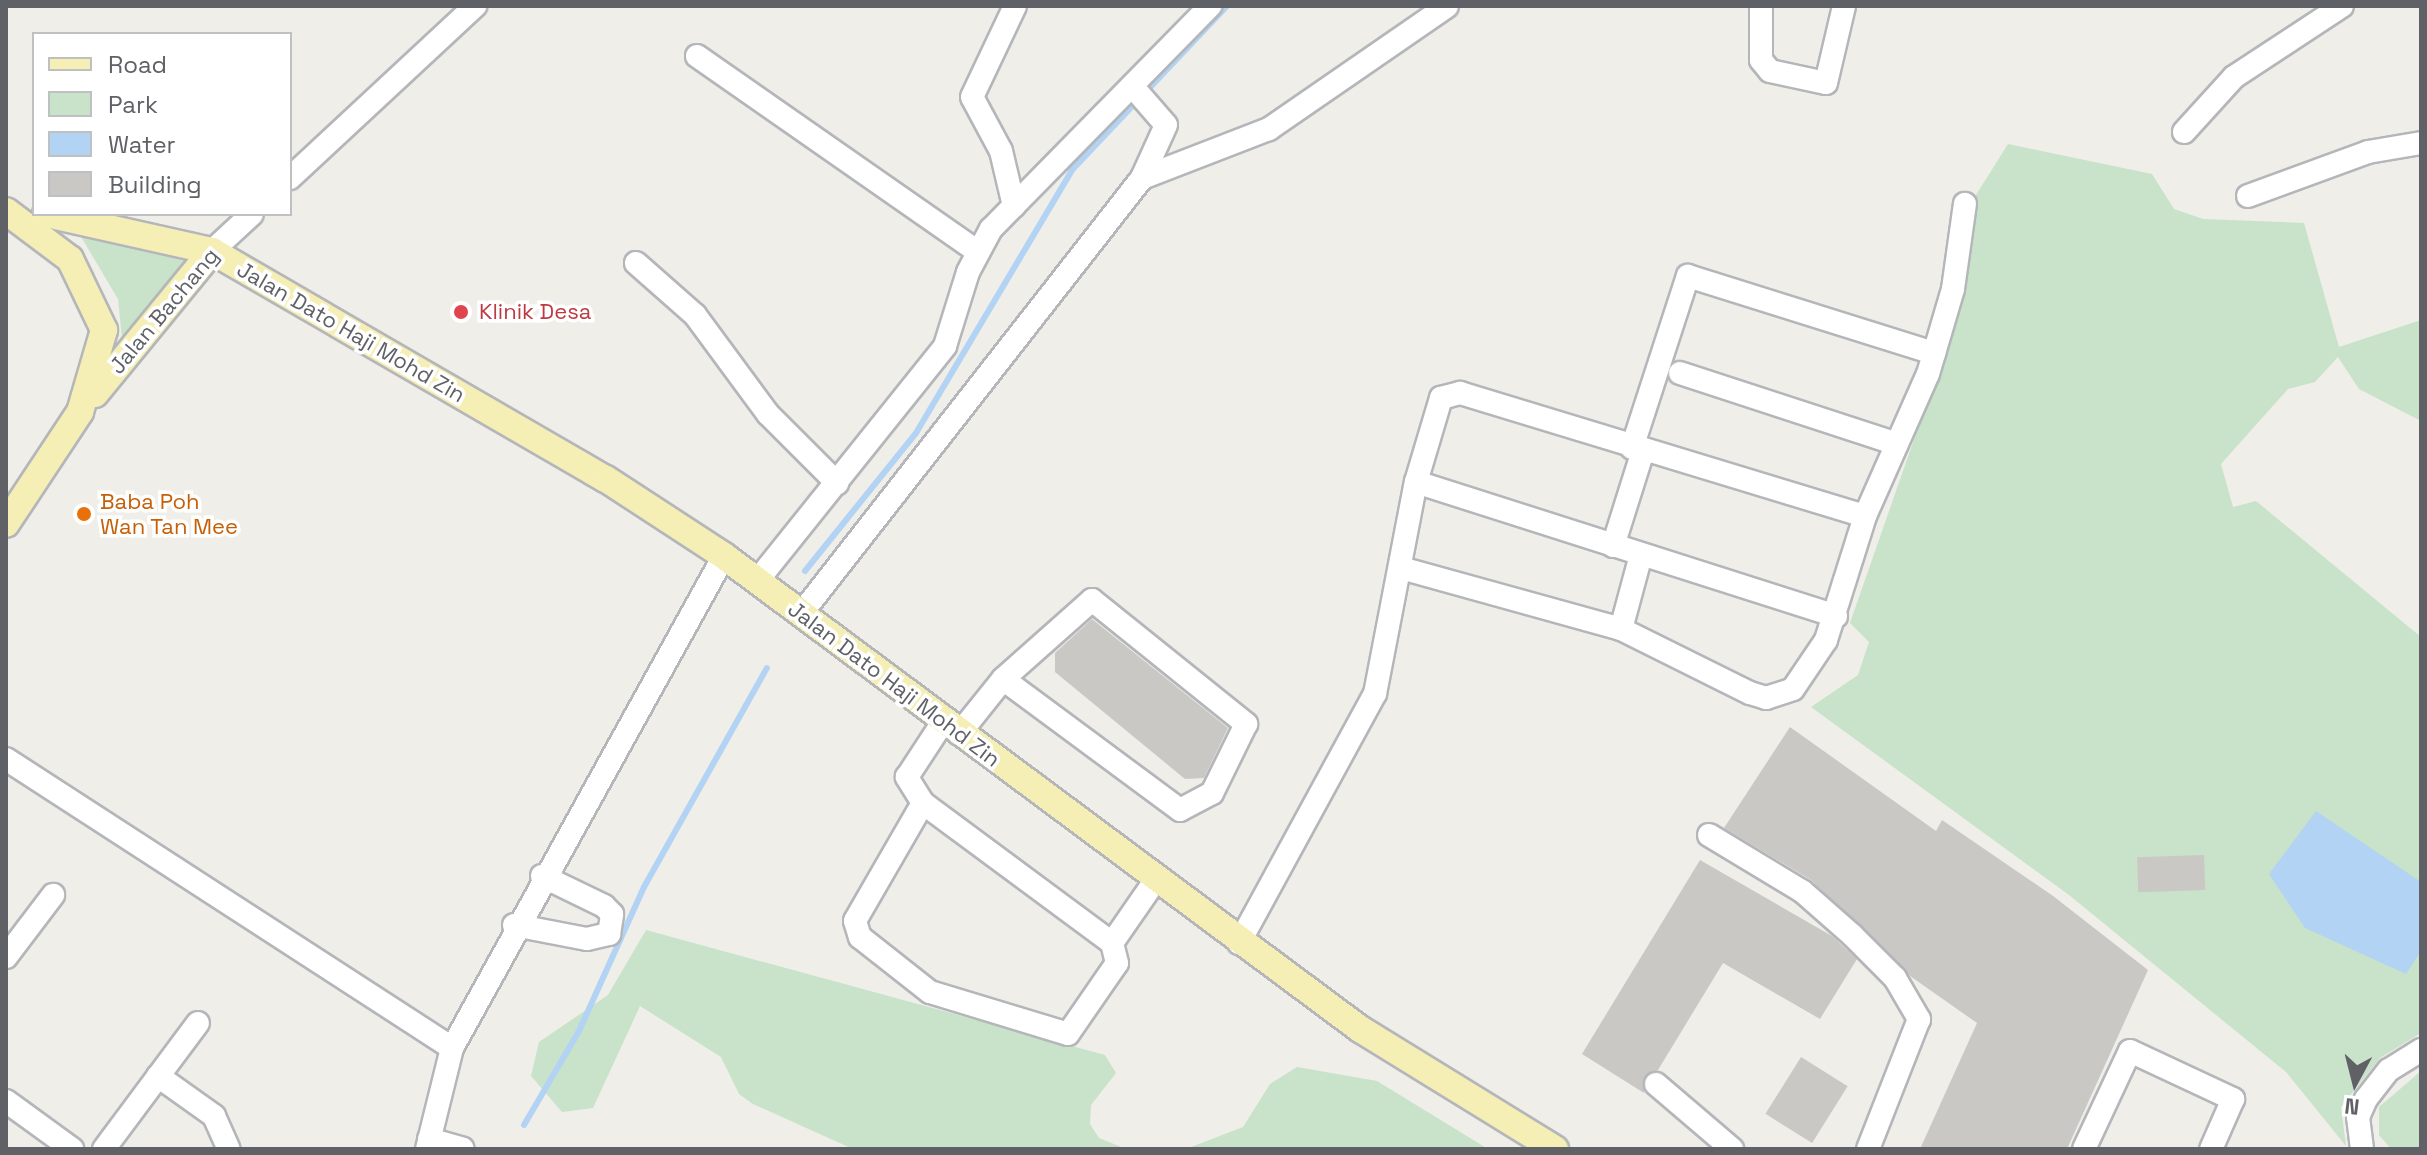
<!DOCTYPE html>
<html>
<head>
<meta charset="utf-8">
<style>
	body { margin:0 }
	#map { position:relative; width:2427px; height:1155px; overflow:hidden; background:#efeee8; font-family:"Space Grotesk",sans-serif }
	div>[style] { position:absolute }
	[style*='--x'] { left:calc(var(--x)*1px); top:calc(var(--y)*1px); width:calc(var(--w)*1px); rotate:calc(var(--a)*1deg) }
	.green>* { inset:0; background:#c8e3c9 }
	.water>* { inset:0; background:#b2d3f4 }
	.stream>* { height:6px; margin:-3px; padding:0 3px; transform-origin:3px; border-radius:3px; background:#b2d3f4 }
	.building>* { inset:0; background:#cac8c4; transform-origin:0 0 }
	.roads { filter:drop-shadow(2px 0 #b4b6ba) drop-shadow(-2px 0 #b4b6ba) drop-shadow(0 2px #b4b6ba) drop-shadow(0 -2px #b4b6ba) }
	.minor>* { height:22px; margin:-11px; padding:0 11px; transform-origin:11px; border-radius:11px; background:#fff }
	.major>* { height:26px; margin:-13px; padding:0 13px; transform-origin:13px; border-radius:13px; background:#f5efb6 }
	.dots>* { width:22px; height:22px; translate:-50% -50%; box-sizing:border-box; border:4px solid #fff; border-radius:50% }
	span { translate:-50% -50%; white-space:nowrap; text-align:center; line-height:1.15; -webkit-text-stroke:7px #fff; paint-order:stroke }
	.street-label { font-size:22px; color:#5f6166 }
	.health-label { font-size:22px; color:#be3a42 }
	.left { translate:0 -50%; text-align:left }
	.food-label { font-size:22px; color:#c56008 }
	.frame { position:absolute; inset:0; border:8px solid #5f6166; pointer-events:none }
	.legend { position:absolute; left:32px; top:32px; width:260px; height:184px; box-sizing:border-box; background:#fff; border:2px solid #bfc0c2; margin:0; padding:10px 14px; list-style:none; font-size:24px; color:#5f6166 }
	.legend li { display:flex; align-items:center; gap:16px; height:40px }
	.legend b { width:40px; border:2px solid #bfc0c2 }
	.north { position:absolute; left:2315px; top:1043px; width:80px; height:80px; -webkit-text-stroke:6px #fff; paint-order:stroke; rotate:187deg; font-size:22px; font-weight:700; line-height:32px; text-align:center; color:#5f6166 }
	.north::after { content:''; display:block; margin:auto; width:28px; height:36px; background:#5f6166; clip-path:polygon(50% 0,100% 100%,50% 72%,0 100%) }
</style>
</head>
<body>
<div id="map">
	<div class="green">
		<i style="clip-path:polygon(2008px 144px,2152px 174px,2174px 209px,2203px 219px,2304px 223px,2339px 347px,2421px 320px,2421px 421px,2359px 389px,2338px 357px,2315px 382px,2288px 389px,2221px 464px,2233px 507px,2256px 501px,2421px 637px,2421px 1033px,2380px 1058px,2341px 1107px,2346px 1146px,2286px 1072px,2069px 895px,1811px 707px,1858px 675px,1869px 642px,1850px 623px,1964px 296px,1976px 195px)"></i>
		<i style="clip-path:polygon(77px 230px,189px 255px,122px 339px,118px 299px)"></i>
		<i style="clip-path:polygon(646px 930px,1105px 1055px,1116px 1073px,1091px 1105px,1090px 1124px,1099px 1138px,1126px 1149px,853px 1149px,753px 1104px,739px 1094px,721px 1057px,640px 1006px,593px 1108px,562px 1112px,531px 1076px,539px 1042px,608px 995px)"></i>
		<i style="clip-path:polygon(1297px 1067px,1377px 1081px,1488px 1149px,1186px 1149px,1243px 1127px,1270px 1084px)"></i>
		<i style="clip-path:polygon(2421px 1071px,2421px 1149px,2391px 1149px,2379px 1135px,2379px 1107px)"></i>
	</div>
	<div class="water">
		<i style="clip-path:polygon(2316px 811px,2421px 882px,2421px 951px,2406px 974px,2305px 928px,2269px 874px)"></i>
	</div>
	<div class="stream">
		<i style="--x:805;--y:571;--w:177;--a:-51.2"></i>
		<i style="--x:916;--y:433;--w:306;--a:-59.3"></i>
		<i style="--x:1072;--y:170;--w:226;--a:-46.6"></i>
		<i style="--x:524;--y:1125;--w:109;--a:-59.7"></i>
		<i style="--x:579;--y:1031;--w:158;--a:-65.7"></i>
		<i style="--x:644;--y:887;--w:251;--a:-60.7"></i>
	</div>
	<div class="building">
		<i style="clip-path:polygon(1092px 619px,1228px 728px,1204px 778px,1185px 779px,1055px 672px,1055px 653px)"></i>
		<i style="clip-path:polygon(1790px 727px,1936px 831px,1942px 820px,2053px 896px,2148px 970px,2067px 1149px,1920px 1149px,1977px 1023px,1910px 976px,1811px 880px,1724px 828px)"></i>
		<i style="left:2204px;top:855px;width:35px;height:67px;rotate:88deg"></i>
		<i style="clip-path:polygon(1700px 860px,1832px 936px,1857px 959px,1820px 1019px,1723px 963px,1658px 1070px,1645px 1076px,1644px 1093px,1582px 1054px)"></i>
		<i style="left:1801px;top:1057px;width:55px;height:67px;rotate:32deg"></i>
	</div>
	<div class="roads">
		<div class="minor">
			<i style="--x:1761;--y:6;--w:54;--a:90"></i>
			<i style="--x:1761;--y:60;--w:14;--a:51"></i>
			<i style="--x:1770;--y:71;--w:57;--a:12.1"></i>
			<i style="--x:1826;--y:83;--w:79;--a:-76.8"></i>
			<i style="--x:697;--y:56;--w:341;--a:34.9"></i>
			<i style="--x:1133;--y:87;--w:50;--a:49"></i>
			<i style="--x:1166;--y:125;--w:58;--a:114.4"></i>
			<i style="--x:2184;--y:132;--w:74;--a:-47.7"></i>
			<i style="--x:2234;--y:77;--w:129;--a:-33.3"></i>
			<i style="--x:290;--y:178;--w:253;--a:-42.9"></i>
			<i style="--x:2248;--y:196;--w:128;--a:-20.1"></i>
			<i style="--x:2368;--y:152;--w:54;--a:-9.6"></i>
			<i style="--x:1014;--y:206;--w:57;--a:-103.3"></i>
			<i style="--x:1001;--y:151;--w:61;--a:-118.2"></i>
			<i style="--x:972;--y:97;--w:101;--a:-64.7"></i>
			<i style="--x:212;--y:251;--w:54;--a:-42.8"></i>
			<i style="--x:636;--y:263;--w:79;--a:41.4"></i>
			<i style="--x:695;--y:315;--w:123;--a:53.6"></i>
			<i style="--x:768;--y:414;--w:98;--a:45"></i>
			<i style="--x:1680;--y:373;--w:228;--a:18.1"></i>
			<i style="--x:1632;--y:448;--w:181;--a:-72"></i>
			<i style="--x:1688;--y:276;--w:258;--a:17.4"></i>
			<i style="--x:1416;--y:482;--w:441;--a:17.7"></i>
			<i style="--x:1613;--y:546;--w:100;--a:-72.5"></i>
			<i style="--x:1401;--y:568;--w:228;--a:15.5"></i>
			<i style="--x:1621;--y:629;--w:144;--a:26.4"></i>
			<i style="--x:1750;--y:693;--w:17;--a:17"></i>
			<i style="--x:1766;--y:698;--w:28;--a:-18"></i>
			<i style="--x:1793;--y:689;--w:59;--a:-56"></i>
			<i style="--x:1826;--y:640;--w:130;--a:-72.5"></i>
			<i style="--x:1865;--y:516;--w:155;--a:-66.1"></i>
			<i style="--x:1928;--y:374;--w:89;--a:-73.6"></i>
			<i style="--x:1953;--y:289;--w:86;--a:-82"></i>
			<i style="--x:757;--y:581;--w:301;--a:-51.3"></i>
			<i style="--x:945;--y:346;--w:77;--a:-72.7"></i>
			<i style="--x:968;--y:272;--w:49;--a:-61.9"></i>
			<i style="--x:991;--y:229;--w:313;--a:-45.5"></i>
			<i style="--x:801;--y:614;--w:554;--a:-51.97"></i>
			<i style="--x:1142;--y:178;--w:136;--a:-21.1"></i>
			<i style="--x:1269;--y:129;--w:216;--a:-34.6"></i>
			<i style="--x:1621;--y:629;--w:77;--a:-74.9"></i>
			<i style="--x:959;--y:734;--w:70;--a:-51.3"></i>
			<i style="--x:1003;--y:679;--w:119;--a:-41.6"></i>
			<i style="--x:1092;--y:600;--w:198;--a:38.8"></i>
			<i style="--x:1246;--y:724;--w:77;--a:116.2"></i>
			<i style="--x:1212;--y:793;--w:36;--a:152"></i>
			<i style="--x:1180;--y:810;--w:220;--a:-143.5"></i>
			<i style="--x:6;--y:759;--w:531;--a:32.94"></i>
			<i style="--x:923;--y:803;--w:136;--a:120"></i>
			<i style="--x:855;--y:921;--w:17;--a:73"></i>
			<i style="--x:860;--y:937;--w:89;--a:38.2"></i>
			<i style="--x:930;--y:992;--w:144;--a:16.9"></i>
			<i style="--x:1068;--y:1034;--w:86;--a:-55.4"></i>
			<i style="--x:1117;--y:963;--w:21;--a:-104"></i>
			<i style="--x:1112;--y:943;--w:235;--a:-143.5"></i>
			<i style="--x:923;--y:803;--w:31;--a:-122"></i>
			<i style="--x:907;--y:777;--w:66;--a:-56.8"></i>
			<i style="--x:1709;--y:835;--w:109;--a:31.1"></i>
			<i style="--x:1802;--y:891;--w:67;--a:41.3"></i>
			<i style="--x:1852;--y:935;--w:61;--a:45"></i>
			<i style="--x:1895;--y:978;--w:48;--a:59.7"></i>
			<i style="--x:1919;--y:1019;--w:140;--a:111.4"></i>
			<i style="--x:514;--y:925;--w:74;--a:10.9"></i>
			<i style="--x:587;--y:939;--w:23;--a:-13"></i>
			<i style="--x:609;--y:934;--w:20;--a:-81"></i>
			<i style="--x:612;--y:914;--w:11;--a:-135"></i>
			<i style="--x:604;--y:906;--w:69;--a:-154.2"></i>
			<i style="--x:1112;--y:943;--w:75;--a:-55.3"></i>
			<i style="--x:1239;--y:943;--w:284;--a:-61.4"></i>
			<i style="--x:1375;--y:694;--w:216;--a:-79.1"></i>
			<i style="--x:1416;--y:482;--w:88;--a:-73.4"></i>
			<i style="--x:1441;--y:398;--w:20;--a:-15"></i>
			<i style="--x:1460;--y:393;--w:423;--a:16.9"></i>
			<i style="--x:6;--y:957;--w:78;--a:-52.8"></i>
			<i style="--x:158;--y:1076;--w:69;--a:35.5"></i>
			<i style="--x:214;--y:1116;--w:36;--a:66"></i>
			<i style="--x:1656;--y:1084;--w:100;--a:40.5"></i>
			<i style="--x:6;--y:1101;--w:82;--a:36"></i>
			<i style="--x:429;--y:1139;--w:35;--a:16"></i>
			<i style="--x:104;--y:1149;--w:157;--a:-53.3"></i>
			<i style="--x:427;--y:1149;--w:104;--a:-76.1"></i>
			<i style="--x:452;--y:1048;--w:562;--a:-61.06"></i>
			<i style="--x:2084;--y:1149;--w:108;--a:-64.9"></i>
			<i style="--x:2130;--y:1051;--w:114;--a:25"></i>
			<i style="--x:2233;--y:1099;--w:55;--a:113.7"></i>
			<i style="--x:2362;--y:1149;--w:32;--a:-97"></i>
			<i style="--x:2358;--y:1117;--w:20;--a:-66"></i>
			<i style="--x:2366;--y:1099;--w:37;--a:-52"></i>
			<i style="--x:2389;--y:1070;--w:38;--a:-32"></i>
		</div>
		<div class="major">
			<i style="--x:6;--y:211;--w:80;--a:36.9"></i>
			<i style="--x:70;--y:259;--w:79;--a:64.4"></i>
			<i style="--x:104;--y:330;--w:85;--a:106.3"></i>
			<i style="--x:80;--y:412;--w:134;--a:123.5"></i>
			<i style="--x:46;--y:214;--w:170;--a:12.6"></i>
			<i style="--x:212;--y:251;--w:455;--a:30.1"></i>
			<i style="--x:606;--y:479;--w:141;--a:33.1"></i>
			<i style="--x:724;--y:556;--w:793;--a:36.64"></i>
			<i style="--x:1360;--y:1029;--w:229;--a:31.6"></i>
			<i style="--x:95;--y:394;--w:185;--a:-50.7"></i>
		</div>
	</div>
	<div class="dots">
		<i style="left:461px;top:312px;background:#e0444e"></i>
		<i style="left:84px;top:514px;background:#e8710a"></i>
	</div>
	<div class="street-label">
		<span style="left:164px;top:311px;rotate:-50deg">Jalan Bachang</span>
		<span style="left:351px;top:332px;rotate:30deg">Jalan Dato Haji Mohd Zin</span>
		<span style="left:894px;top:684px;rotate:37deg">Jalan Dato Haji Mohd Zin</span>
	</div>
	<div class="health-label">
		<span class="left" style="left:479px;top:312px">Klinik Desa</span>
	</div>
	<div class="food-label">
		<span class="left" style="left:100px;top:514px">Baba Poh<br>Wan Tan Mee</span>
	</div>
	<div class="frame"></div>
	<ul class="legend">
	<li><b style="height:10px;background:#f5efb6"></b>Road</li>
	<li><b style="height:22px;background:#c8e3c9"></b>Park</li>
	<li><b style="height:22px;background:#b2d3f4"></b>Water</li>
	<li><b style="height:22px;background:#cac8c4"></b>Building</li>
	</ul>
	<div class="north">N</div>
</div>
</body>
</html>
